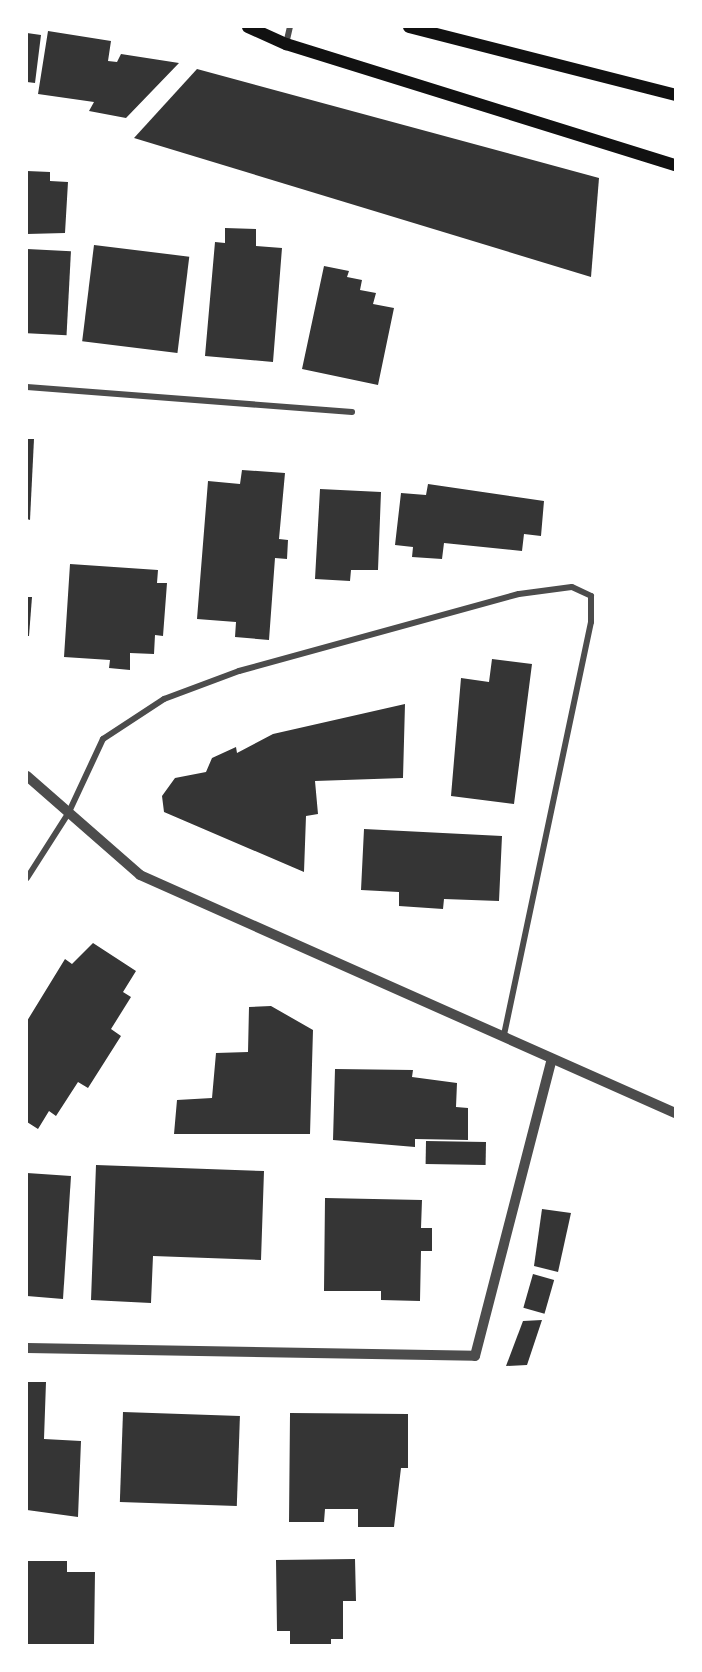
<!DOCTYPE html>
<html>
<head>
<meta charset="utf-8">
<style>
	body { margin:0 }
	#map { position:relative; width:702px; height:1672px; overflow:hidden; background:#fff; font-family:"Alegreya Sans",sans-serif }
	div>[style] { position:absolute }
	[style*='--x'] { left:calc(var(--x)*1px); top:calc(var(--y)*1px); width:calc(var(--w)*1px); rotate:calc(var(--a)*1deg) }
	.building>* { inset:0; background:#353535; transform-origin:0 0 }
	.minor>* { height:6px; margin:-3px; padding:0 3px; transform-origin:3px; border-radius:3px; background:#4c4c4c }
	.tertiary>* { height:10px; margin:-5px; padding:0 5px; transform-origin:5px; border-radius:5px; background:#4c4c4c }
	.secondary>* { height:12px; margin:-6px; padding:0 6px; transform-origin:6px; border-radius:6px; background:#111 }
	span { translate:-50% -50%; white-space:nowrap; text-align:center; line-height:1.15; -webkit-text-stroke:4.5px #fff; paint-order:stroke }
	.frame { position:absolute; inset:0; border:28px solid #fff; pointer-events:none }
</style>
</head>
<body>
<div id="map">
	<div class="building">
		<i style="clip-path:polygon(48px 31px,111px 41px,108px 61px,117px 62px,121px 54px,179px 63px,126px 118px,89px 111px,94px 102px,38px 94px)"></i>
		<i style="clip-path:polygon(27px 33px,41px 35px,35px 83px,27px 82px)"></i>
		<i style="clip-path:polygon(197px 69px,599px 178px,591px 277px,134px 138px)"></i>
		<i style="clip-path:polygon(27px 171px,50px 172px,50px 181px,68px 182px,65px 233px,27px 234px)"></i>
		<i style="clip-path:polygon(225px 228px,256px 229px,256px 246px,282px 248px,273px 362px,205px 356px,215px 242px,225px 243px)"></i>
		<i style="left:94px;top:245px;width:96px;height:97px;rotate:7deg"></i>
		<i style="left:27px;top:249px;width:44px;height:84px;rotate:3deg"></i>
		<i style="clip-path:polygon(324px 266px,349px 271px,347px 277px,362px 280px,360px 290px,376px 293px,373px 304px,394px 308px,378px 385px,302px 369px)"></i>
		<i style="clip-path:polygon(27px 439px,34px 439px,30px 520px,27px 519px)"></i>
		<i style="clip-path:polygon(242px 470px,285px 473px,279px 539px,288px 540px,287px 559px,275px 558px,269px 640px,235px 637px,236px 622px,197px 619px,208px 481px,240px 484px)"></i>
		<i style="clip-path:polygon(428px 484px,544px 501px,541px 536px,524px 534px,522px 551px,444px 543px,442px 559px,412px 557px,413px 547px,395px 545px,401px 493px,426px 495px)"></i>
		<i style="clip-path:polygon(320px 489px,381px 492px,378px 570px,351px 570px,350px 581px,315px 579px)"></i>
		<i style="clip-path:polygon(70px 564px,158px 570px,157px 583px,167px 583px,163px 636px,155px 635px,154px 654px,130px 653px,130px 670px,109px 668px,110px 660px,64px 657px)"></i>
		<i style="clip-path:polygon(27px 597px,32px 597px,29px 636px,27px 636px)"></i>
		<i style="clip-path:polygon(492px 659px,532px 664px,514px 804px,451px 796px,461px 678px,489px 682px)"></i>
		<i style="clip-path:polygon(405px 704px,403px 778px,315px 781px,318px 814px,306px 816px,304px 872px,164px 812px,162px 796px,175px 778px,206px 772px,212px 758px,236px 747px,237px 753px,273px 734px)"></i>
		<i style="clip-path:polygon(364px 829px,502px 836px,499px 901px,444px 899px,443px 909px,399px 906px,399px 892px,361px 890px)"></i>
		<i style="clip-path:polygon(93px 943px,136px 971px,123px 992px,131px 997px,111px 1029px,121px 1036px,88px 1088px,78px 1082px,56px 1116px,49px 1111px,38px 1129px,27px 1122px,27px 1021px,65px 959px,72px 964px)"></i>
		<i style="clip-path:polygon(271px 1006px,313px 1030px,310px 1134px,174px 1134px,177px 1100px,212px 1098px,216px 1053px,248px 1052px,249px 1007px)"></i>
		<i style="clip-path:polygon(335px 1069px,413px 1070px,412px 1077px,457px 1083px,456px 1107px,468px 1108px,468px 1140px,415px 1139px,415px 1147px,333px 1140px)"></i>
		<i style="left:426px;top:1141px;width:60px;height:23px;rotate:1deg"></i>
		<i style="clip-path:polygon(96px 1165px,264px 1171px,261px 1260px,153px 1256px,151px 1303px,91px 1300px)"></i>
		<i style="clip-path:polygon(27px 1173px,71px 1176px,63px 1299px,27px 1296px)"></i>
		<i style="clip-path:polygon(325px 1198px,422px 1200px,421px 1228px,432px 1228px,432px 1251px,421px 1251px,420px 1301px,381px 1300px,381px 1291px,324px 1291px)"></i>
		<i style="clip-path:polygon(542px 1209px,571px 1213px,558px 1272px,534px 1266px)"></i>
		<i style="left:533px;top:1274px;width:22px;height:35px;rotate:16deg"></i>
		<i style="clip-path:polygon(542px 1320px,527px 1365px,506px 1366px,523px 1321px)"></i>
		<i style="clip-path:polygon(27px 1382px,46px 1382px,44px 1439px,81px 1441px,78px 1517px,27px 1510px)"></i>
		<i style="left:123px;top:1412px;width:117px;height:90px;rotate:2deg"></i>
		<i style="clip-path:polygon(290px 1413px,408px 1414px,408px 1468px,401px 1468px,394px 1527px,358px 1527px,358px 1509px,325px 1509px,324px 1522px,289px 1522px)"></i>
		<i style="clip-path:polygon(355px 1559px,356px 1601px,343px 1601px,343px 1639px,331px 1639px,331px 1645px,290px 1645px,290px 1631px,277px 1631px,276px 1560px)"></i>
		<i style="clip-path:polygon(27px 1561px,67px 1561px,67px 1572px,95px 1572px,94px 1645px,27px 1645px)"></i>
	</div>
	<div class="minor">
		<i style="--x:286;--y:44;--w:17;--a:-77"></i>
		<i style="--x:27;--y:387;--w:326;--a:4.4"></i>
		<i style="--x:27;--y:878;--w:76;--a:-57.4"></i>
		<i style="--x:68;--y:814;--w:83;--a:-65"></i>
		<i style="--x:103;--y:739;--w:73;--a:-33.3"></i>
		<i style="--x:164;--y:699;--w:80;--a:-20.5"></i>
		<i style="--x:239;--y:671;--w:290;--a:-15.4"></i>
		<i style="--x:519;--y:594;--w:53;--a:-7.5"></i>
		<i style="--x:572;--y:587;--w:21;--a:25"></i>
		<i style="--x:591;--y:596;--w:26;--a:90"></i>
		<i style="--x:591;--y:622;--w:421;--a:101.9"></i>
	</div>
	<div class="tertiary">
		<i style="--x:27;--y:776;--w:150;--a:41.2"></i>
		<i style="--x:140;--y:875;--w:586;--a:23.98"></i>
		<i style="--x:27;--y:1348;--w:448;--a:1"></i>
		<i style="--x:475;--y:1356;--w:307;--a:-75.5"></i>
	</div>
	<div class="secondary">
		<i style="--x:248;--y:27;--w:42;--a:24.1"></i>
		<i style="--x:286;--y:44;--w:407;--a:17.3"></i>
		<i style="--x:409;--y:27;--w:275;--a:14.3"></i>
	</div>
	<div class="frame"></div>
</div>
</body>
</html>
